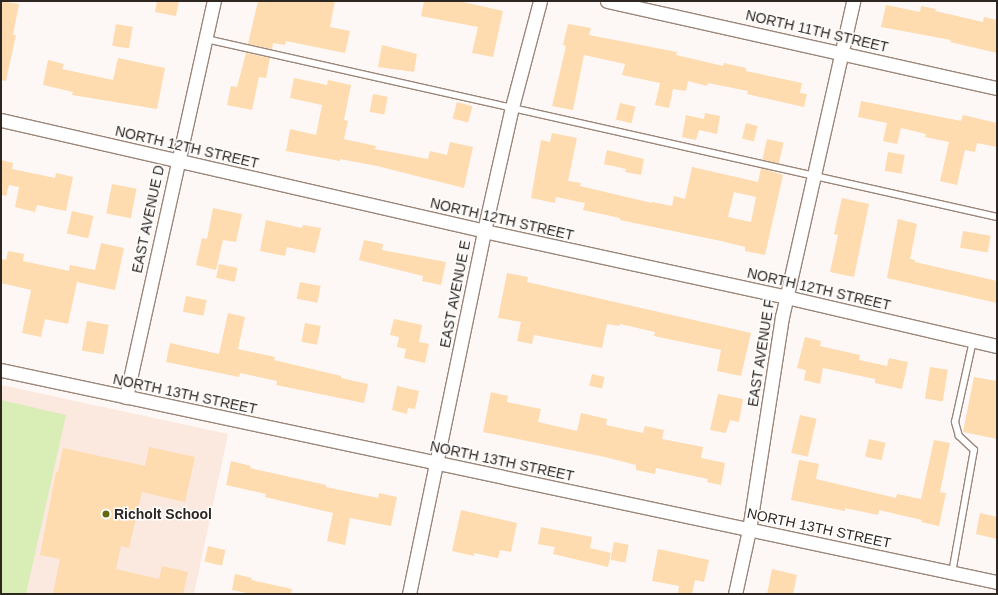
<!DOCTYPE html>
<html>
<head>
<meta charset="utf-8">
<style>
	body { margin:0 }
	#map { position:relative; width:998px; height:595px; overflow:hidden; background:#fdf8f5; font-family:Helvetica,sans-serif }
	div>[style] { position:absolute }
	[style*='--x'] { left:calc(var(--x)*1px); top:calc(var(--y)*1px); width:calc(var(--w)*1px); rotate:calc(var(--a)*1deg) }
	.built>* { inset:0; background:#fbe8de }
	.green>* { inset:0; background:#d9edb6 }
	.building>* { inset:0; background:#ffdbb0; transform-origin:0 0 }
	.roads { filter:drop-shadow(1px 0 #9b867a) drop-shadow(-1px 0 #9b867a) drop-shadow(0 1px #9b867a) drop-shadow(0 -1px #9b867a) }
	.lane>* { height:6px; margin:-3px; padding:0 3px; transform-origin:3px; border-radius:3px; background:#fff }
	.street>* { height:13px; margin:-6.5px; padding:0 6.5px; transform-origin:6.5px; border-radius:6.5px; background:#fff }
	.dots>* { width:11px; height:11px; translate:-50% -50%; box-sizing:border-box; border:2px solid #fff; border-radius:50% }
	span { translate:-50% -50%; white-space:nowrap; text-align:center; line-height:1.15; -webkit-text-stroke:3px #fff; paint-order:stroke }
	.street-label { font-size:14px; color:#2e2621 }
	.poi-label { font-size:14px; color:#2e2621; font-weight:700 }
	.left { translate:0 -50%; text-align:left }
	.frame { position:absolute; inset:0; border:2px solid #2e2621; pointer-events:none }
</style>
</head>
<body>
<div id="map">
	<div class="built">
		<i style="clip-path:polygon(1px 385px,228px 434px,194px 594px,1px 594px)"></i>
	</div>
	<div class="green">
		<i style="clip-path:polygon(1px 400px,66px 415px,26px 594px,1px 594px)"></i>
	</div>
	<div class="building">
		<i style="clip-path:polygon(1px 1px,19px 4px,13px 35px,16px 35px,6px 81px,1px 80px)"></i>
		<i style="clip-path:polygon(157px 1px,179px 1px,176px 16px,155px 12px)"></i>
		<i style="clip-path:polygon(258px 1px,335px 1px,330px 27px,350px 31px,345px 53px,286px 41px,285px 45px,273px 43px,272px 49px,248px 44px)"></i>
		<i style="clip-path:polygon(424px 1px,459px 1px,503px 11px,493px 57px,472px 53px,478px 27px,421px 16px)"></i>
		<i style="clip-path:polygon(886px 5px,920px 12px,921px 6px,936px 9px,935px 11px,983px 22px,984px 17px,997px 20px,997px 53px,950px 42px,951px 40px,881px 27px)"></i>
		<i style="left:116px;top:24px;width:17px;height:22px;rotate:10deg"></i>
		<i style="clip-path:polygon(568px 24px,591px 28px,589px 35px,677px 52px,676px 55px,723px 66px,724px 63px,746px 68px,746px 71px,802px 83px,800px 93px,807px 94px,804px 107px,747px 94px,748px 91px,708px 83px,707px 86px,688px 81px,686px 91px,673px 89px,669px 108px,655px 105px,660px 83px,622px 75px,625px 64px,584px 55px,573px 110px,552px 106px,566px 46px,563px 45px)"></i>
		<i style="clip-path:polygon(382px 45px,417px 54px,414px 72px,378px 67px)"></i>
		<i style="clip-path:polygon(246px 53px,270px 58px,266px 78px,259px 77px,252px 110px,227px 105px,231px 86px,237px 87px)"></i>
		<i style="clip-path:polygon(118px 58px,165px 68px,157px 109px,72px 95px,73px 92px,43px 85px,48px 60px,64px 64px,62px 69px,113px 80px)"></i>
		<i style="clip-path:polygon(294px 78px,327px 85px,328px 80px,351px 85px,344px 120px,348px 121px,344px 139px,376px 146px,375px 149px,428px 159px,430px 151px,447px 155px,450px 142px,473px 147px,464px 188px,377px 166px,340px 159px,340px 161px,286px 151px,290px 129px,316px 135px,322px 105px,290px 98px)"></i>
		<i style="left:373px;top:94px;width:15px;height:18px;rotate:11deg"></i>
		<i style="clip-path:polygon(861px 101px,961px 121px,963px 115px,997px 123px,997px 147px,977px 143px,975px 152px,965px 150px,957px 185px,940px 181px,949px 142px,925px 137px,926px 134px,901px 128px,897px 144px,883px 141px,887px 123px,858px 117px)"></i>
		<i style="left:457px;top:102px;width:16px;height:17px;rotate:15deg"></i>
		<i style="left:620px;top:103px;width:16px;height:17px;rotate:14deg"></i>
		<i style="clip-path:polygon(705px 113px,720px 116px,717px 134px,699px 130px,696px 140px,682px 137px,686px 115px,704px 119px)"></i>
		<i style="left:746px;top:123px;width:12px;height:16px;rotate:14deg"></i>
		<i style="clip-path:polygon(evenodd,552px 133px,577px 138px,568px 181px,581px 183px,580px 186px,652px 203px,652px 202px,672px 206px,674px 196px,685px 199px,692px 167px,758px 182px,761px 168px,783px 175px,765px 255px,745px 251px,745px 247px,721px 241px,620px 220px,620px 218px,583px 210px,585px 203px,556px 197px,555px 203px,531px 198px,541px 140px,550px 142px,552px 133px,734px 192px,756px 197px,751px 222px,728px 217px,734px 192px)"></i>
		<i style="left:767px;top:139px;width:17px;height:21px;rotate:13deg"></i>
		<i style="clip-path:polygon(607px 150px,644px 159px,641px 175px,625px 172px,626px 169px,604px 164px)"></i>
		<i style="left:888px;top:152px;width:17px;height:19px;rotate:10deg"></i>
		<i style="clip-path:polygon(1px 160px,13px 163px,12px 169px,55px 178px,56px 173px,73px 177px,66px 211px,37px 205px,35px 212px,15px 207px,19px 187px,9px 185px,6px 196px,1px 195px)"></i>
		<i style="left:112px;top:184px;width:25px;height:30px;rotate:11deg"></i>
		<i style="clip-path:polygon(842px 198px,869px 204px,854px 277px,830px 272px,838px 235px,834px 234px)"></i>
		<i style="clip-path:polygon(213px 208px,242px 214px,236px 242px,223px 240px,216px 270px,196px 265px,202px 238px,207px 239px)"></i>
		<i style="left:72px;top:211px;width:22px;height:23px;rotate:13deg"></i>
		<i style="clip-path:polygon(898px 219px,917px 224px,910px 259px,915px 260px,915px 262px,997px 281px,997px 303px,887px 278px)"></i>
		<i style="clip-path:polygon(266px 220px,302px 228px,303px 225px,321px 228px,315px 253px,287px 247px,285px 256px,260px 251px)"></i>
		<i style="left:963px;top:231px;width:28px;height:17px;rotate:10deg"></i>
		<i style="clip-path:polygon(364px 240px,383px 244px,382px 250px,446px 262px,441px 285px,422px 281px,423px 276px,359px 260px)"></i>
		<i style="clip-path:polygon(101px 243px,124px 248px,115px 290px,77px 282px,68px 324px,45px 319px,41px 337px,22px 333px,31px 290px,1px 283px,1px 259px,6px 260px,8px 251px,24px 254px,23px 261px,69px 271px,70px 265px,95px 270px)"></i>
		<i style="left:219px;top:264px;width:19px;height:14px;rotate:12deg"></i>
		<i style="clip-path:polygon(507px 273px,528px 277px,527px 282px,751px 333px,741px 376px,717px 371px,721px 350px,654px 336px,655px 332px,620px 324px,619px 326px,607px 324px,602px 348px,534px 335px,532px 344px,517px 341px,521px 322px,498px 318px)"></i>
		<i style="left:300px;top:282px;width:21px;height:17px;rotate:11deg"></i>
		<i style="left:186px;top:296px;width:21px;height:16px;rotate:11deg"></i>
		<i style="clip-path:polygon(228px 313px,245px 317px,238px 349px,275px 357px,274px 360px,341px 376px,341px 378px,368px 384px,364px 403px,276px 385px,277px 381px,240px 373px,239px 377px,166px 362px,170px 343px,219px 354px)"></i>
		<i style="clip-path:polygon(394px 319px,422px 325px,419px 342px,429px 344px,425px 363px,404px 358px,406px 349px,397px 347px,399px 337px,390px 335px)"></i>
		<i style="left:87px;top:321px;width:22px;height:30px;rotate:10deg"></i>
		<i style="left:305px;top:323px;width:16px;height:19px;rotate:11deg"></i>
		<i style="clip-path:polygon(805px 337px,821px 341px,820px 346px,860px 355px,859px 360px,887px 366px,889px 358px,908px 362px,902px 389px,875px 383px,875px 379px,823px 368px,820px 384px,804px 380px,806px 370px,797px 368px)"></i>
		<i style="left:930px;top:367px;width:18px;height:32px;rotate:9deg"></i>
		<i style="left:592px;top:374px;width:13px;height:12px;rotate:13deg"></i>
		<i style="clip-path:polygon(974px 377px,997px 381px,997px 439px,963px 432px)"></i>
		<i style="clip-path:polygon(397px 386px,419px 391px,415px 409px,408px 408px,407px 414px,392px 410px)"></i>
		<i style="clip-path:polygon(491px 392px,508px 396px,507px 402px,541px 409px,538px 422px,577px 431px,581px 413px,607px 419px,606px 425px,643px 433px,645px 426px,664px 430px,662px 439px,703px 447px,701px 458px,725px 463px,721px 485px,707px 482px,708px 479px,656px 468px,655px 474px,636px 470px,636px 465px,605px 457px,483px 432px)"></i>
		<i style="clip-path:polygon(718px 394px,743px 399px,739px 422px,730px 420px,726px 433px,710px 430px)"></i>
		<i style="left:800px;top:415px;width:17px;height:39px;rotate:13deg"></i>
		<i style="left:869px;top:439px;width:17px;height:18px;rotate:13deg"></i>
		<i style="clip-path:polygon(934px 440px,950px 443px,940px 492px,946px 493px,939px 526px,921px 522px,922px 520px,879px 510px,878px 515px,845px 508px,845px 511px,791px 500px,799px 460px,819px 464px,816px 479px,896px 498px,897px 494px,921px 499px)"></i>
		<i style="clip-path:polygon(149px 447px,195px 457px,185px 502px,142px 492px,129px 548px,121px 546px,116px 569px,159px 579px,162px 566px,188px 572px,183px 594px,53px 594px,60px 559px,40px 555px,56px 472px,58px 472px,63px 448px,145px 466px)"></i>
		<i style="clip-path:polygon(231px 461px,251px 466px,250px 468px,326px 485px,326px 487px,378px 498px,379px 493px,397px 497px,391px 526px,350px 518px,345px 545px,327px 541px,333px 513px,265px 497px,266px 494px,226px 485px)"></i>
		<i style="clip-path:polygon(461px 510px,517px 523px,511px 552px,500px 550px,498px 558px,474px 553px,474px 556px,452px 551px)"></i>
		<i style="clip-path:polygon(980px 513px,997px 517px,997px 539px,976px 534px)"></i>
		<i style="clip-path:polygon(541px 527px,592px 537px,590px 548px,611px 553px,608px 567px,553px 554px,555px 547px,538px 544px)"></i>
		<i style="left:614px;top:542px;width:15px;height:18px;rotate:11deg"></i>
		<i style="left:208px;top:546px;width:18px;height:16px;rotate:13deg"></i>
		<i style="clip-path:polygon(658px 549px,709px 560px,704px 582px,695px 580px,692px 594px,678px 594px,679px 586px,652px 581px)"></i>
		<i style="clip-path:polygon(772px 569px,797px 575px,793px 594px,767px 594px)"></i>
		<i style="clip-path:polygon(235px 574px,252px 578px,251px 580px,292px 589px,291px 594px,252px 594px,232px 590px)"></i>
	</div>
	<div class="roads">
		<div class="lane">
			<i style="--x:206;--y:39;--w:811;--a:12.68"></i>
			<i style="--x:952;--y:573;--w:125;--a:-79.9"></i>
			<i style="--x:974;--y:450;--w:21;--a:-137"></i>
			<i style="--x:959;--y:436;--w:15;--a:-106"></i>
			<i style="--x:955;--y:422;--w:83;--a:-77.5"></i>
		</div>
		<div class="street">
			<i style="--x:607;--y:1;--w:400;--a:12.6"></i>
			<i style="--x:1;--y:120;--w:496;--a:12.9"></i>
			<i style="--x:484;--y:231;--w:309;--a:12.3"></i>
			<i style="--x:786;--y:297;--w:217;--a:13.1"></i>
			<i style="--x:1;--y:370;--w:1018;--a:12.02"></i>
			<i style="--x:126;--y:397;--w:406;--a:-77.5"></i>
			<i style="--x:409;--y:594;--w:371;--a:-78.3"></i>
			<i style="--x:484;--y:231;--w:127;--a:-77.3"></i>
			<i style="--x:512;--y:107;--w:110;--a:-75.2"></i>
			<i style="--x:735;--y:594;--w:66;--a:-77.7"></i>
			<i style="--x:749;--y:530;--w:216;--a:-81.2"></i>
			<i style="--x:782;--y:317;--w:324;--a:-77.3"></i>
		</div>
	</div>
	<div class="dots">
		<i style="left:106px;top:514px;background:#646a0c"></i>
	</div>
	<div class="street-label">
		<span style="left:817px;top:31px;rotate:13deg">NORTH 11TH STREET</span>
		<span style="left:187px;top:147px;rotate:13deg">NORTH 12TH STREET</span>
		<span style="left:148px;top:219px;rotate:-78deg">EAST AVENUE D</span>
		<span style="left:502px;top:219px;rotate:13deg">NORTH 12TH STREET</span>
		<span style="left:819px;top:289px;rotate:13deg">NORTH 12TH STREET</span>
		<span style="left:455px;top:294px;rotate:-79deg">EAST AVENUE E</span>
		<span style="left:761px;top:353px;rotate:-81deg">EAST AVENUE F</span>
		<span style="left:185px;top:394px;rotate:12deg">NORTH 13TH STREET</span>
		<span style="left:502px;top:461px;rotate:12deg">NORTH 13TH STREET</span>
		<span style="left:819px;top:528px;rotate:12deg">NORTH 13TH STREET</span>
	</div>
	<div class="poi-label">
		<span class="left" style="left:114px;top:514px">Richolt School</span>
	</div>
	<div class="frame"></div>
</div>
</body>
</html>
